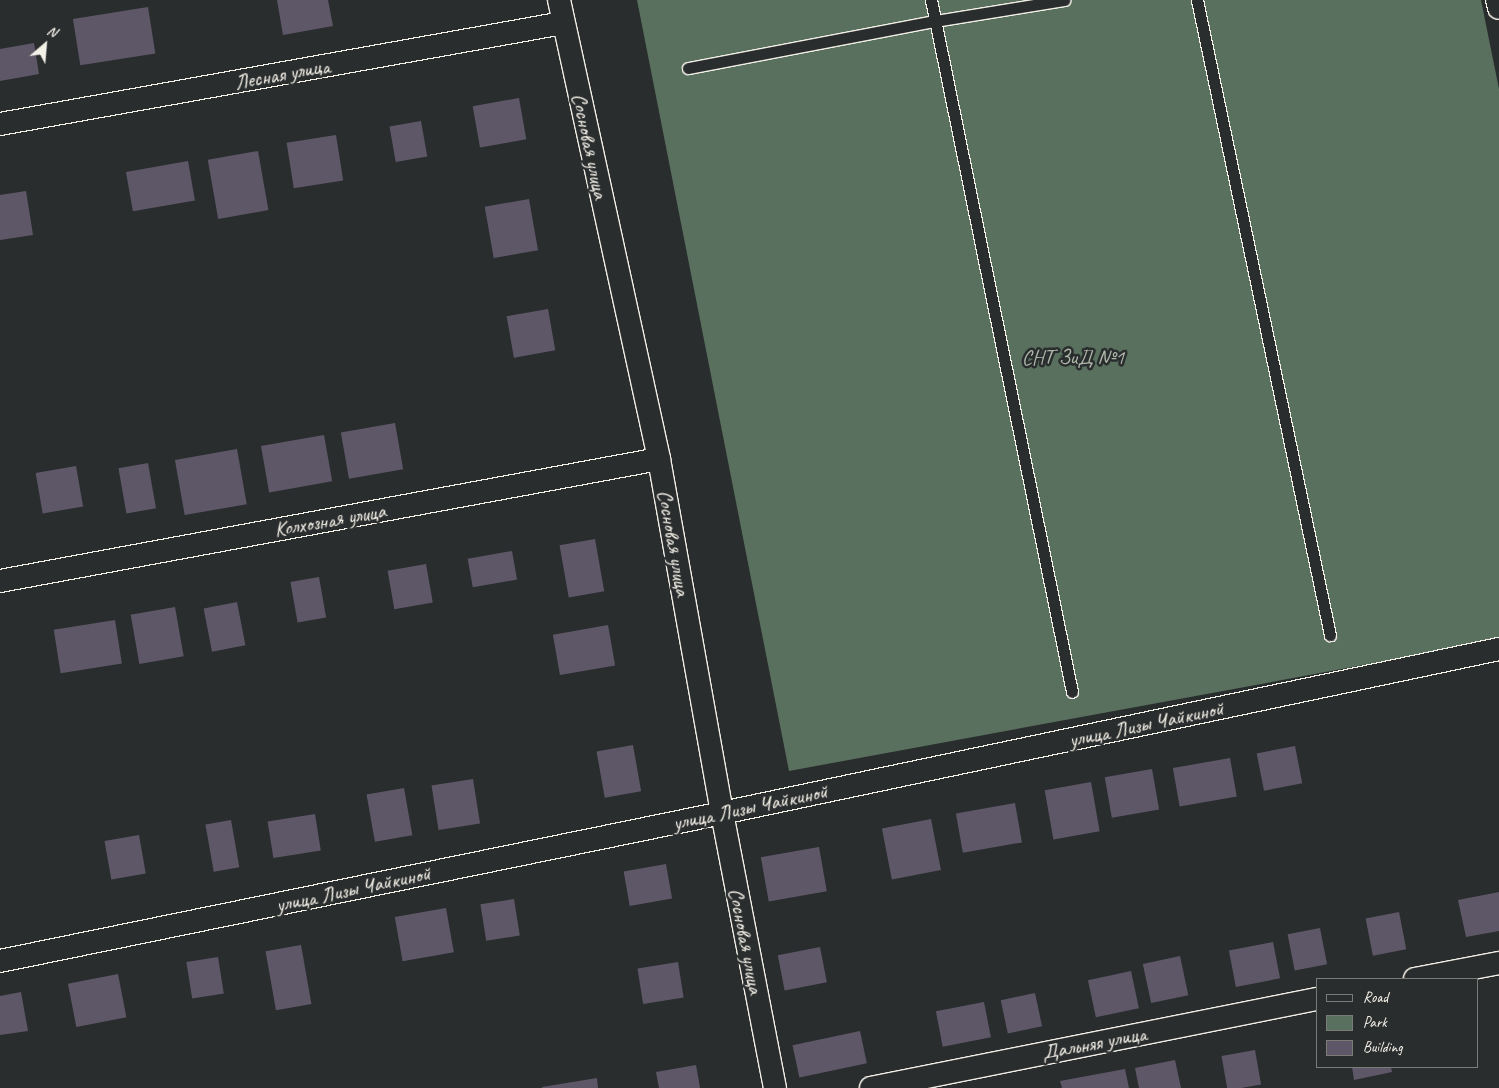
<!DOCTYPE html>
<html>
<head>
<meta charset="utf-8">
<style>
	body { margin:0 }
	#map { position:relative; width:1499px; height:1088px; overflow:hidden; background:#2a2d2e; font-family:Caveat,sans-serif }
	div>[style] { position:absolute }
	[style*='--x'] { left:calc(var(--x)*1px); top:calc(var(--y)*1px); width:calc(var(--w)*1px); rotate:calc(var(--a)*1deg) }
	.green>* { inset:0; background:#58705d }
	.building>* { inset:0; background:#5e5768; transform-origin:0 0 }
	.roads { filter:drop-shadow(1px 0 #f4f1e8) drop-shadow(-1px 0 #f4f1e8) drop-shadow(0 1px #f4f1e8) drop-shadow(0 -1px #f4f1e8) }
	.lane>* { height:11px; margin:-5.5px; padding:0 5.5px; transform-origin:5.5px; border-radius:5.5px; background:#2a2d2e }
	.street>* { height:22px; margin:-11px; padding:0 11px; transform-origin:11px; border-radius:11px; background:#2a2d2e }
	span { translate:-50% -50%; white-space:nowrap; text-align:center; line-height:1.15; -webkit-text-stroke:5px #2a2d2e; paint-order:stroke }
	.street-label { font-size:21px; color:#f4f1e8 }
	.park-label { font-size:21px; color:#aeb7a9 }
	.legend { position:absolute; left:1316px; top:978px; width:162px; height:90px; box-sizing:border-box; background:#2a2d2e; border:1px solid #7b7b78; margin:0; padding:6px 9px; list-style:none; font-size:15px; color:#f4f1e8 }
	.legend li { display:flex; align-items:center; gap:10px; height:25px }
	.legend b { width:25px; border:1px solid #7b7b78 }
	.north { position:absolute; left:20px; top:20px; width:50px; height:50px; -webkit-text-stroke:4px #2a2d2e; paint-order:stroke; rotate:27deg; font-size:14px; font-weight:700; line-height:20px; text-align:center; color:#f4f1e8 }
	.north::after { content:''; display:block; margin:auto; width:18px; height:22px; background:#f4f1e8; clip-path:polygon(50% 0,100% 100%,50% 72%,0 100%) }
</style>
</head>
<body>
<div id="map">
	<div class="green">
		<i style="clip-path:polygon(637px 0,1481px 0,1499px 89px,1499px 640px,789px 771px)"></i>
	</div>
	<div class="building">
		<i style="clip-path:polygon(277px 0,328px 0,333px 26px,283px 35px)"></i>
		<i style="left:148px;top:7px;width:47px;height:76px;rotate:81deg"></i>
		<i style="clip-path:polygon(34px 43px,39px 74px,0 81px,0 49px)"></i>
		<i style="left:519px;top:98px;width:42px;height:47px;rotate:80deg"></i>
		<i style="left:421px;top:121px;width:36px;height:32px;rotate:80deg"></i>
		<i style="left:336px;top:135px;width:46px;height:50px;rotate:81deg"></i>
		<i style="left:258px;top:151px;width:60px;height:51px;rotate:80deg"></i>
		<i style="left:188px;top:161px;width:40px;height:63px;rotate:80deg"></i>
		<i style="clip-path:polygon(26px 191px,33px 235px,0 240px,0 195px)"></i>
		<i style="left:529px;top:199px;width:52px;height:45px;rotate:80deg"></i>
		<i style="left:548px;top:309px;width:42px;height:42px;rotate:80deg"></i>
		<i style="left:395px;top:423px;width:47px;height:55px;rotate:80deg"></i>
		<i style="left:324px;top:435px;width:47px;height:64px;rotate:80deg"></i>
		<i style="left:237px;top:449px;width:56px;height:63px;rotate:80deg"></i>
		<i style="left:148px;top:463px;width:46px;height:30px;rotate:80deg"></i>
		<i style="left:76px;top:466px;width:41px;height:41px;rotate:80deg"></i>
		<i style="left:595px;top:539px;width:53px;height:36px;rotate:80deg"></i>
		<i style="left:512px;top:551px;width:29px;height:45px;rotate:80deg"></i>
		<i style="left:426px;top:564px;width:39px;height:39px;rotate:80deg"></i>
		<i style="left:319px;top:577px;width:41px;height:29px;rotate:80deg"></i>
		<i style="left:237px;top:602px;width:44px;height:34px;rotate:79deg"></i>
		<i style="left:175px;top:607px;width:50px;height:45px;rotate:80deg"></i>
		<i style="left:115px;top:620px;width:44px;height:62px;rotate:81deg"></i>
		<i style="left:608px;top:625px;width:41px;height:56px;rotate:80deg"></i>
		<i style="left:633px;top:745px;width:47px;height:37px;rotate:80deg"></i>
		<i style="left:1295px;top:746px;width:38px;height:39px;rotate:79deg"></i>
		<i style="left:1230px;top:758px;width:39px;height:58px;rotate:80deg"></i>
		<i style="left:1152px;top:769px;width:41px;height:48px;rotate:80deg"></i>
		<i style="left:473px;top:779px;width:45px;height:42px;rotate:81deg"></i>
		<i style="left:1091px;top:782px;width:50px;height:47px;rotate:80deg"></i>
		<i style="left:404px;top:788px;width:48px;height:38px;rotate:80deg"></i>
		<i style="left:1015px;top:803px;width:40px;height:60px;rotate:80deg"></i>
		<i style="left:315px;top:814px;width:37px;height:48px;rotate:81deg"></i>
		<i style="left:931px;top:819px;width:52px;height:50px;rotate:79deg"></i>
		<i style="left:231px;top:820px;width:48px;height:26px;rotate:80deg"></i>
		<i style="left:139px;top:835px;width:39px;height:35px;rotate:80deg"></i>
		<i style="left:819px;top:847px;width:45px;height:59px;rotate:80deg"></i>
		<i style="left:666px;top:864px;width:35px;height:43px;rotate:80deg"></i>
		<i style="clip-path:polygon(1499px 892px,1499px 931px,1466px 937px,1458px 900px)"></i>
		<i style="left:514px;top:899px;width:37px;height:34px;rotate:81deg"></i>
		<i style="left:446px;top:908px;width:45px;height:52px;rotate:80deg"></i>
		<i style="left:1399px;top:912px;width:38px;height:34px;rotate:79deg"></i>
		<i style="left:1320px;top:928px;width:37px;height:33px;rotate:79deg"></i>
		<i style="left:1273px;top:942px;width:37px;height:45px;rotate:79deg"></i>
		<i style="left:301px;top:945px;width:60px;height:36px;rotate:80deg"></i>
		<i style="left:820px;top:947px;width:36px;height:43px;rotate:79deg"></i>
		<i style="left:1180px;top:956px;width:40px;height:38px;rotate:78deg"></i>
		<i style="left:218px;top:957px;width:37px;height:32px;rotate:81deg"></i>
		<i style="left:678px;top:962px;width:36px;height:41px;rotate:81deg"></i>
		<i style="left:1131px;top:971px;width:38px;height:44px;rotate:78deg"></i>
		<i style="left:118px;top:974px;width:44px;height:51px;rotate:79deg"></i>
		<i style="clip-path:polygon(21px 992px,28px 1031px,0 1035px,0 996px)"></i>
		<i style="left:1035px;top:993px;width:34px;height:35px;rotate:78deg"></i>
		<i style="left:984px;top:1002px;width:36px;height:49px;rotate:79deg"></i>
		<i style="left:860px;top:1031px;width:33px;height:69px;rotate:78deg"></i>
		<i style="left:1255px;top:1050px;width:35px;height:34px;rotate:80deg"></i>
		<i style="clip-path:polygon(1175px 1060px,1181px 1088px,1139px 1088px,1135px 1068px)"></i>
		<i style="clip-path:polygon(696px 1065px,700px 1088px,659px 1088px,656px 1072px)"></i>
		<i style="clip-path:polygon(1352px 1067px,1391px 1067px,1392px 1072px,1354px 1080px)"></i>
		<i style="clip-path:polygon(1125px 1069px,1129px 1088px,1062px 1088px,1060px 1081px)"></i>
		<i style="clip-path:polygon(597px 1078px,598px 1088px,542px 1088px,542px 1087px)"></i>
	</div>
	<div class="roads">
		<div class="lane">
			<i style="--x:931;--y:0;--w:706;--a:78.48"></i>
			<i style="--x:1197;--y:0;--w:649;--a:78.17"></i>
			<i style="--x:688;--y:68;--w:251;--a:-10.8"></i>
			<i style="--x:935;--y:21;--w:131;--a:-9.2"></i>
		</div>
		<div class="street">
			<i style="--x:559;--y:0;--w:470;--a:77.7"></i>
			<i style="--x:659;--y:459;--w:360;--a:79.9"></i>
			<i style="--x:722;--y:813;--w:280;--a:79.1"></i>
			<i style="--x:1497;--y:0;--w:8;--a:76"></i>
			<i style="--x:0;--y:124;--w:572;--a:-10.17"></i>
			<i style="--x:0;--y:581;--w:670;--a:-10.49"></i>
			<i style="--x:0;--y:961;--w:737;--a:-11.58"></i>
			<i style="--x:722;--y:813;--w:794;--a:-11.92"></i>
			<i style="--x:1415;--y:979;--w:86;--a:-10.8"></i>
			<i style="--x:871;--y:1088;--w:456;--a:-11.3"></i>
		</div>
	</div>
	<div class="street-label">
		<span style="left:282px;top:74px;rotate:-10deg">Лесная улица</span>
		<span style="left:590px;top:146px;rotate:78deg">Сосновая улица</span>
		<span style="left:330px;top:520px;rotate:-10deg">Колхозная улица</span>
		<span style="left:674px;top:543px;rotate:80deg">Сосновая улица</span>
		<span style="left:1146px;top:724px;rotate:-12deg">улица Лизы Чайкиной</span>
		<span style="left:750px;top:807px;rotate:-12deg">улица Лизы Чайкиной</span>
		<span style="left:353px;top:889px;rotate:-12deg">улица Лизы Чайкиной</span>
		<span style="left:746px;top:941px;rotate:79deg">Сосновая улица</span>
		<span style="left:1094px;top:1043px;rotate:-11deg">Дальняя улица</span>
	</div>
	<div class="park-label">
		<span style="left:1073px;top:357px">СНТ ЗиД №1</span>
	</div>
	<ul class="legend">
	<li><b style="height:6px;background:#2a2d2e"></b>Road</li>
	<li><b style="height:14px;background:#58705d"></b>Park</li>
	<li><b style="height:14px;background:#5e5768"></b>Building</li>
	</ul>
	<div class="north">N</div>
</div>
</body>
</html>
